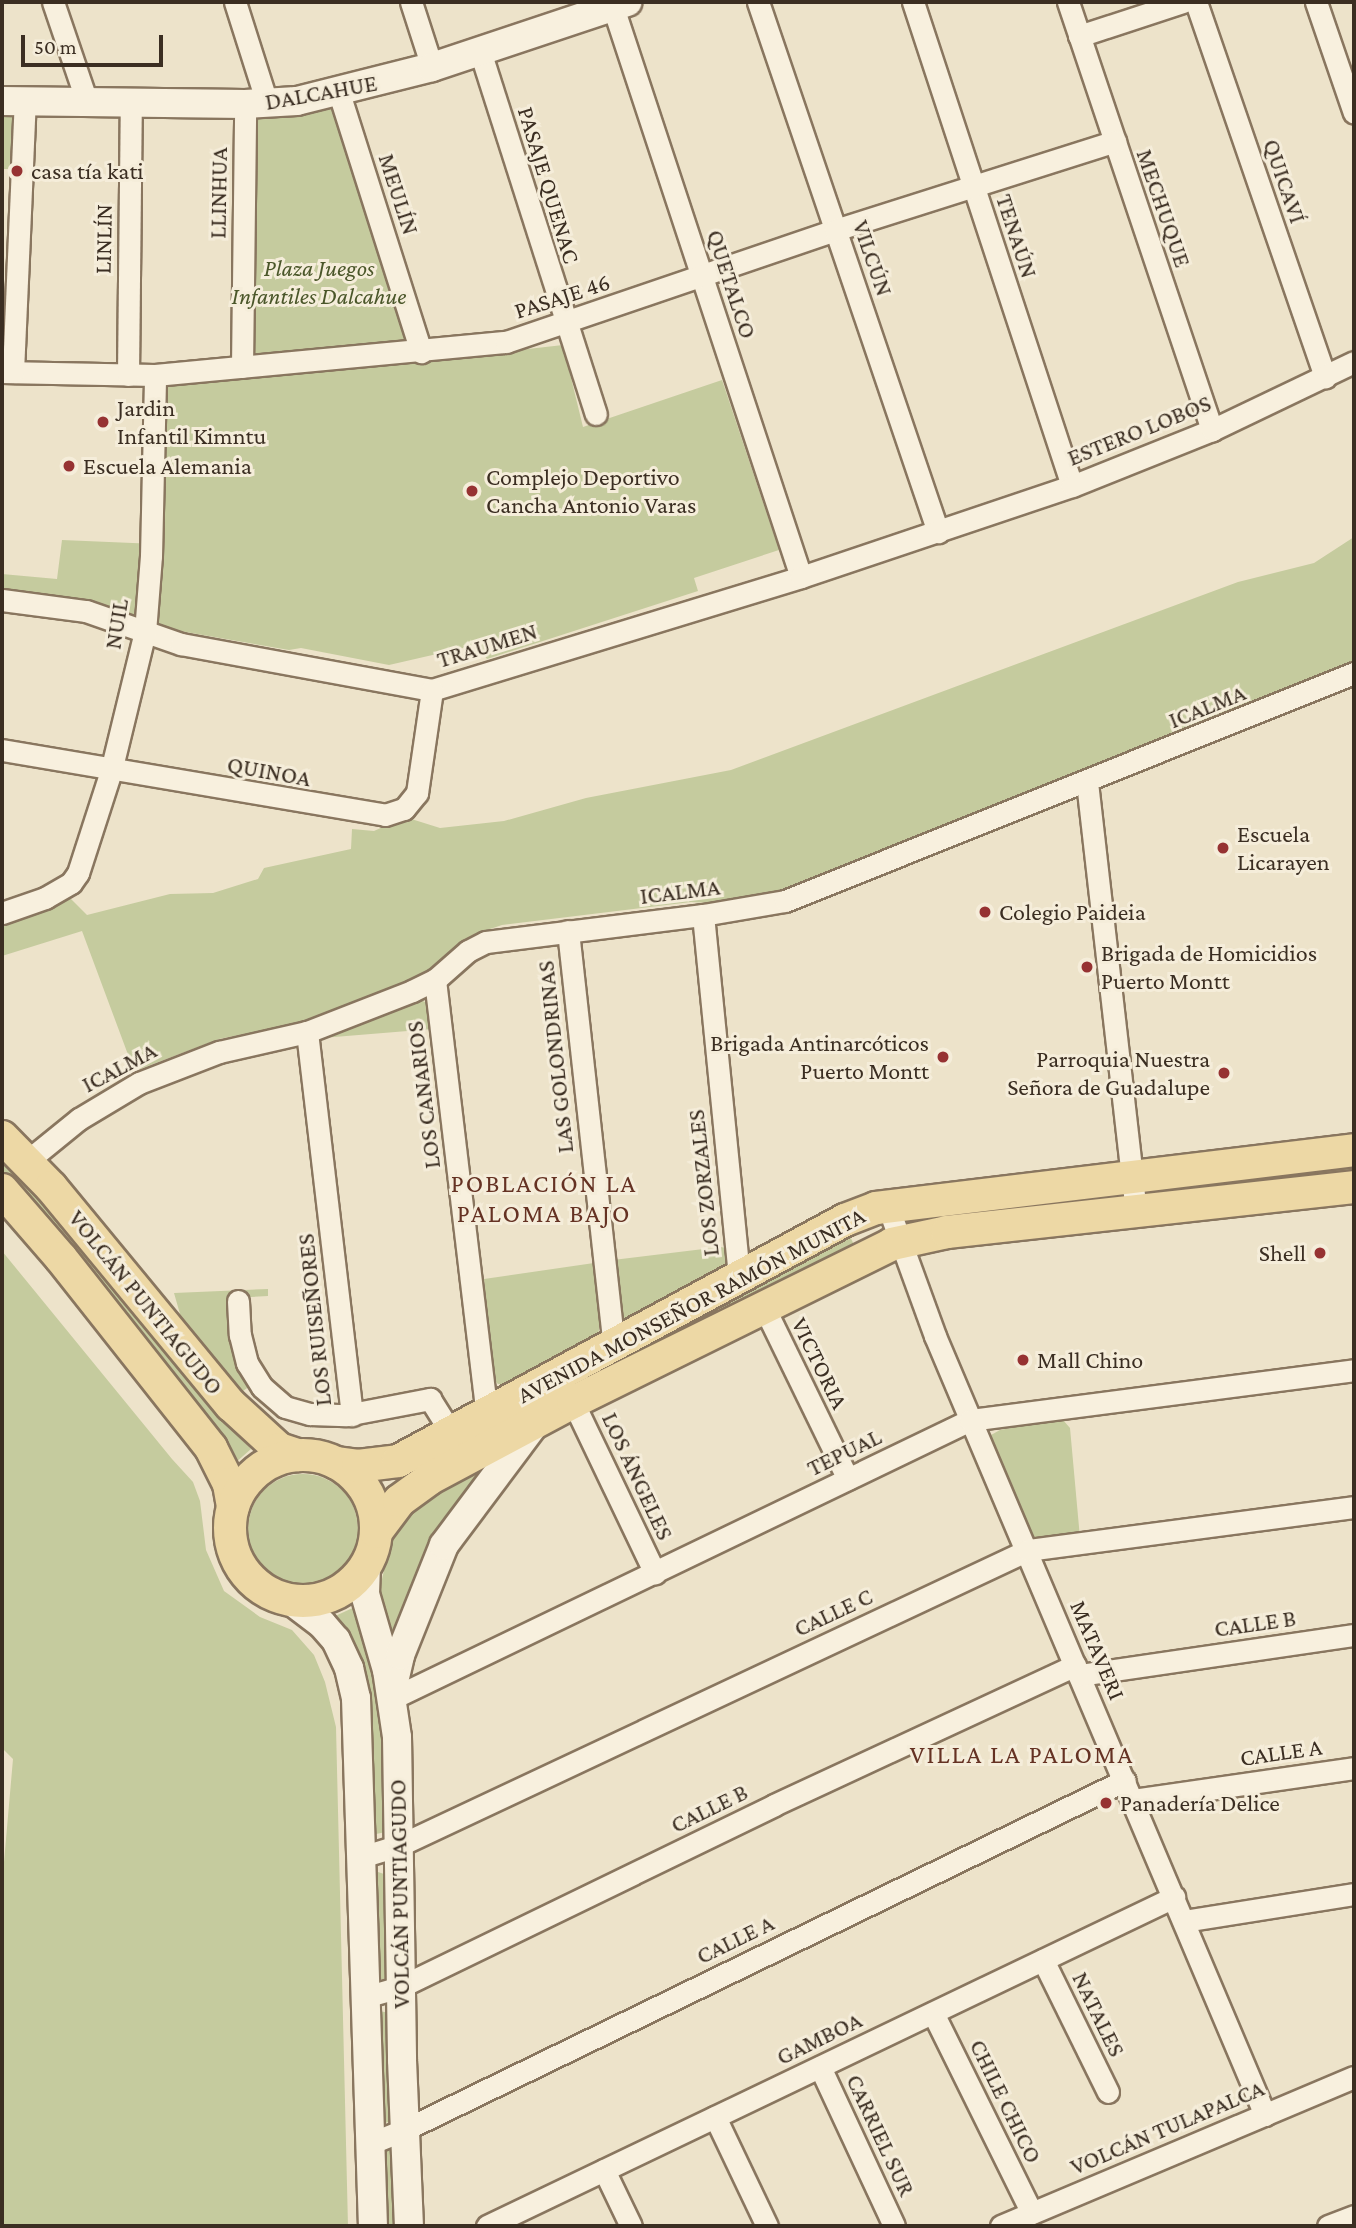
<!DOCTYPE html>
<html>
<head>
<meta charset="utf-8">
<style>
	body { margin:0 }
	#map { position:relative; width:1356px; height:2228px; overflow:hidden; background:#ede3ca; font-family:"Crimson Pro",serif }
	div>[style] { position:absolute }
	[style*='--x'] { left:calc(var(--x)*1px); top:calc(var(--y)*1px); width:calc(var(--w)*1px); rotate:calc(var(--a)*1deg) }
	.green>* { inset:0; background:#c5cb9e; transform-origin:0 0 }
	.round { border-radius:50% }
	.roads { filter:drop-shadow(2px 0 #89765f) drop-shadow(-2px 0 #89765f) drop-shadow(0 2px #89765f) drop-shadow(0 -2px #89765f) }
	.street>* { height:21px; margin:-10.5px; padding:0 10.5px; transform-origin:10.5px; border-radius:10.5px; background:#f8f0de }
	.secondary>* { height:28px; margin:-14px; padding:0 14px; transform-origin:14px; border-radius:14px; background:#f8f0de }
	.primary>* { height:32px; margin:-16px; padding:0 16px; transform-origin:16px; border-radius:16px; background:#edd8a5 }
	.primary>.ring { margin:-16px; padding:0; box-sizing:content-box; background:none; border:32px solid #edd8a5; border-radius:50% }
	.dots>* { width:19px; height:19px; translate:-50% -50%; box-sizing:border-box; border:4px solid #f5edda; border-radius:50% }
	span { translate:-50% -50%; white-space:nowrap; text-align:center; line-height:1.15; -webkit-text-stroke:6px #f5edda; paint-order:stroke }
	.street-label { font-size:24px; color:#3b2e22 }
	.poi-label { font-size:24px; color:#3b2e22 }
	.left { translate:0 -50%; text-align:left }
	.right { translate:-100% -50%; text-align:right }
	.park-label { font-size:24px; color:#4a5629; font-style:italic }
	.neighbourhood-label { font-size:26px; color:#653223; letter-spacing:2px }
	.frame { position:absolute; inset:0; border:4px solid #3b2e22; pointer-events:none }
	.scale { position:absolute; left:21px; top:35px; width:142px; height:32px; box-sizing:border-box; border:4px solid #3b2e22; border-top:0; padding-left:9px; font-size:21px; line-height:24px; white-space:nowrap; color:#3b2e22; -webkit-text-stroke:5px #f5edda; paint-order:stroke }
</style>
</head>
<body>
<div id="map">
	<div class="green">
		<i style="clip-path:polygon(334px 101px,412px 344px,247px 360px,251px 110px)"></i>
		<i style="left:2px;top:106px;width:18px;height:63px"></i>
		<i style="clip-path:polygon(563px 345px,583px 427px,722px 380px,779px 550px,694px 578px,698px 591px,487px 659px,476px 645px,389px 665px,301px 648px,289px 650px,174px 630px,2px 590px,2px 574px,57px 579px,62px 540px,156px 544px,161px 389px,169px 383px,237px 380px,353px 364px,360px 368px)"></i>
		<i style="clip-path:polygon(1354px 537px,1354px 664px,780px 895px,727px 904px,691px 902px,502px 925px,475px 934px,417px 979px,306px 1022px,219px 1039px,140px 1069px,133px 1068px,82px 931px,2px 956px,2px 919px,67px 895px,87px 915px,170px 894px,213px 893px,258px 879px,264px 868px,351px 849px,352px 829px,374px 831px,405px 817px,440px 828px,504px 821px,586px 798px,731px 770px,1238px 582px,1314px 563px)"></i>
		<i style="clip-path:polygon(421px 1000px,431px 1005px,432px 1029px,322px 1038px)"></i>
		<i style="clip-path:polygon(2px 1152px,236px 1434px,251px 1449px,234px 1464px,2px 1175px)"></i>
		<i style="clip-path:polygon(1354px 1159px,1354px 1178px,1148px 1200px,1146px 1194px,1146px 1187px)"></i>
		<i style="left:848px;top:1232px;width:17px;height:531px;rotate:65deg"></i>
		<i style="clip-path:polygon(720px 1247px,727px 1248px,730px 1267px,626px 1321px,620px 1319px,613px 1260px)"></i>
		<i style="clip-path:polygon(2px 1251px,172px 1459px,193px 1482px,200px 1501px,206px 1550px,224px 1591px,260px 1617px,292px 1630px,314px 1655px,325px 1682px,336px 1727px,348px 2226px,2px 2226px,2px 1885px,13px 1759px,2px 1748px)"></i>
		<i style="clip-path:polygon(594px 1263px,600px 1323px,598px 1336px,504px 1384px,498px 1384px,493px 1379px,484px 1279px)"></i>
		<i style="clip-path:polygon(268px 1289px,268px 1296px,232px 1298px,253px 1384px,240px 1393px,182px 1321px,174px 1293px)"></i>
		<i style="clip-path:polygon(1055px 1419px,1063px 1420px,1070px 1428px,1080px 1538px,1034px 1540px,991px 1435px,1000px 1430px)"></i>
		<i style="clip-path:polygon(490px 1462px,391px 1642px,378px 1596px,393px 1532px,410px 1506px)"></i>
		<i class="round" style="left:248px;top:1474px;width:110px;height:110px"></i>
		<i style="clip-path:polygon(357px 1606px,382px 1692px,386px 1832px,376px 1834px,333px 1617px)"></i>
		<i style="clip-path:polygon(378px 1872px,387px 1875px,389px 1971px,386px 1978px,380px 1980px,376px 1978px,374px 1876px)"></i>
		<i style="clip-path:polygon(379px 2011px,390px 2013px,394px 2120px,385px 2123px,381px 2122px)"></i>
		<i style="clip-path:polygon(388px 2148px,393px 2149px,401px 2226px,384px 2226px,383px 2152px)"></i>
	</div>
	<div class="roads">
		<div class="street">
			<i style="--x:53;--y:2;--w:106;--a:71.2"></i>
			<i style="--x:235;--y:2;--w:106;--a:72.4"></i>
			<i style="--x:411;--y:2;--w:68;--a:72.1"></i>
			<i style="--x:758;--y:2;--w:560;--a:71.24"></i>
			<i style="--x:913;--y:2;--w:509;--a:71.81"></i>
			<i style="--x:1068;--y:2;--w:452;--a:71.4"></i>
			<i style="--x:1196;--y:2;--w:397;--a:71"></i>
			<i style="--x:1316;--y:2;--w:117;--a:71.1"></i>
			<i style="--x:613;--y:7;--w:600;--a:71.75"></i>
			<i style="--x:1079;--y:36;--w:109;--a:-18.1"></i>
			<i style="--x:480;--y:51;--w:381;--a:72.3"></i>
			<i style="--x:339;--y:93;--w:272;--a:72.4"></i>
			<i style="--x:242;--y:367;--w:263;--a:-89.3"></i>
			<i style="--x:2;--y:372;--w:153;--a:1.1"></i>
			<i style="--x:155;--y:375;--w:353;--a:-5.4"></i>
			<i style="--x:506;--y:342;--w:348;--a:-18.8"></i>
			<i style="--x:835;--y:230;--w:294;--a:-17.6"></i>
			<i style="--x:13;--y:372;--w:270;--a:-87.5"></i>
			<i style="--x:128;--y:375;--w:272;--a:-89.4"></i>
			<i style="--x:2;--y:600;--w:85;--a:7.5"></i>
			<i style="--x:86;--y:611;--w:101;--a:19.2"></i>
			<i style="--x:181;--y:644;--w:255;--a:10.4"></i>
			<i style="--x:432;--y:690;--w:386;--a:-17"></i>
			<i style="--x:801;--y:577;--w:286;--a:-18.6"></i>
			<i style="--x:1072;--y:486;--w:151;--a:-21.8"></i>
			<i style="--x:1212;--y:430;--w:157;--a:-25.6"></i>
			<i style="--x:2;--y:750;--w:388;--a:9.6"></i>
			<i style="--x:385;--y:815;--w:20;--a:-18"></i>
			<i style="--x:404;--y:809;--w:21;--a:-51"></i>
			<i style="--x:417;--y:793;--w:104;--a:-81.7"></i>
			<i style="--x:1087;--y:782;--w:432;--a:83.5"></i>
			<i style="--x:2;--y:913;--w:46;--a:-19.2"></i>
			<i style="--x:45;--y:898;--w:30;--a:-30"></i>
			<i style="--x:71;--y:883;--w:12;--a:-55"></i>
			<i style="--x:78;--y:873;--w:107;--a:-72.1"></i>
			<i style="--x:111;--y:771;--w:143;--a:-76.3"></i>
			<i style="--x:145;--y:632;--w:76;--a:-85.5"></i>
			<i style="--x:151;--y:556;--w:181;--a:-88.7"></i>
			<i style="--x:703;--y:915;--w:365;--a:84.3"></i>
			<i style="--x:568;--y:931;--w:417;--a:83.7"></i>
			<i style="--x:435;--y:980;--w:436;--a:83.2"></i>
			<i style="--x:307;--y:1032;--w:386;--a:83.3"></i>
			<i style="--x:26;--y:1162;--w:68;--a:-39.1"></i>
			<i style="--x:79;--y:1119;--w:70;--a:-31"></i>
			<i style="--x:139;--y:1083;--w:86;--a:-21.2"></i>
			<i style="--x:219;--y:1052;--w:90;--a:-12.8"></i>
			<i style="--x:307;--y:1032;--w:113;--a:-21.3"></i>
			<i style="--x:412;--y:991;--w:25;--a:-26"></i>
			<i style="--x:435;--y:980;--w:44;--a:-41.3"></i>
			<i style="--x:468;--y:951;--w:20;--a:-27"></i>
			<i style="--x:486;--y:942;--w:219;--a:-7.1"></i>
			<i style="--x:703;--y:915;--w:83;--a:-9.7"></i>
			<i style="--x:785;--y:901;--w:613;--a:-21.84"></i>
			<i style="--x:887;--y:1204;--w:140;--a:70"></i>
			<i style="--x:935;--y:1336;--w:846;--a:67.04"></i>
			<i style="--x:238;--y:1301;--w:34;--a:87"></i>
			<i style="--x:240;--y:1335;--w:29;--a:76"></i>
			<i style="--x:247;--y:1363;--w:28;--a:58"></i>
			<i style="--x:262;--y:1387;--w:30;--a:41"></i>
			<i style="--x:285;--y:1407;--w:26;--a:16"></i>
			<i style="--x:310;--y:1414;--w:36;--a:2"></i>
			<i style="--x:346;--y:1415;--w:86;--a:-10.8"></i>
			<i style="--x:430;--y:1399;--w:40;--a:58"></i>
			<i style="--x:764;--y:1307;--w:191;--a:64"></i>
			<i style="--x:573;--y:1402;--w:190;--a:64.4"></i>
			<i style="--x:1079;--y:1675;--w:278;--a:-8.3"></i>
			<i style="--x:393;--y:1698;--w:640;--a:-25.72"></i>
			<i style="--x:970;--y:1420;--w:387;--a:-7.4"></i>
			<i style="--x:1133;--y:1800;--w:223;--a:-8.2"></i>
			<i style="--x:361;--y:1857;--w:39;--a:-17"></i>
			<i style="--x:398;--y:1846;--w:696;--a:-25.17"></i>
			<i style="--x:1028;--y:1550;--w:329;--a:-7.5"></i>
			<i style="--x:1184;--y:1921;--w:172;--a:-9"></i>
			<i style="--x:1043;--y:1960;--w:147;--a:63.8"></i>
			<i style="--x:365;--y:1997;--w:36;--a:-16"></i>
			<i style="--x:400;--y:1987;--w:416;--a:-25.9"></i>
			<i style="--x:774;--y:1805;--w:332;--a:-24.9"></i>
			<i style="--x:933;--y:2013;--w:223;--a:63.7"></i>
			<i style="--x:820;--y:2067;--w:175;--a:65"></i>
			<i style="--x:715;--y:2117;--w:121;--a:64.5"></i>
			<i style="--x:369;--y:2144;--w:38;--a:-22"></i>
			<i style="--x:404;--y:2130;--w:801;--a:-25.89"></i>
			<i style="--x:604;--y:2170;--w:62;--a:64.3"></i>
			<i style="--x:487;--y:2226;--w:762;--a:-25.59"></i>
			<i style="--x:1001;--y:2226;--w:383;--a:-22.9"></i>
			<i style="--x:1328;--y:2226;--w:28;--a:-21"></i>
		</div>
		<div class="secondary">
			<i style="--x:2;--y:101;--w:243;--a:0.7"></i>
			<i style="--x:245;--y:104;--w:52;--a:-3.3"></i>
			<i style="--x:297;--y:101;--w:139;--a:-14.1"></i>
			<i style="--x:432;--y:67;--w:206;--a:-18.4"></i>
			<i style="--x:366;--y:1565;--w:29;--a:92"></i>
			<i style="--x:365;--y:1594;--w:79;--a:73.9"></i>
			<i style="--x:387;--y:1670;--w:68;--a:81.5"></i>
			<i style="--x:397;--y:1737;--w:323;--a:89.1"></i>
			<i style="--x:402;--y:2060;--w:166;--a:87.6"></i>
			<i style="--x:289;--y:1599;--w:41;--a:37.1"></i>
			<i style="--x:322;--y:1624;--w:21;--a:49"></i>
			<i style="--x:336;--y:1640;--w:31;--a:65"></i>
			<i style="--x:349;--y:1668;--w:31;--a:77"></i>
			<i style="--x:356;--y:1698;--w:528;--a:88.16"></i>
			<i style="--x:393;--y:1686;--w:32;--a:-77"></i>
			<i style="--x:400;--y:1655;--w:118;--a:-68.2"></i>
			<i style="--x:444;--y:1545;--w:149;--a:-53.2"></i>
		</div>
		<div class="primary">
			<i style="--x:2;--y:1137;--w:70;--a:45.6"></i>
			<i style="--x:51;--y:1187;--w:283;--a:50.5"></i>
			<i style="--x:231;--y:1405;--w:65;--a:42.5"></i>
			<i style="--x:279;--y:1449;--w:20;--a:18"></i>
			<i style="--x:2;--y:1190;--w:90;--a:49.1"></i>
			<i style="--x:61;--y:1258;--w:242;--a:51.7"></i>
			<i style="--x:211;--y:1448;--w:40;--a:63.4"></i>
			<i style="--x:229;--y:1484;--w:23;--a:80"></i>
			<i class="ring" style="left:230px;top:1455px;width:114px;height:114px"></i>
			<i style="--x:337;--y:1463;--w:21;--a:8"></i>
			<i style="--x:358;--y:1466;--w:40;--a:-7.1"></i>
			<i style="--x:398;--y:1461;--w:508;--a:-28.33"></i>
			<i style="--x:845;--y:1220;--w:33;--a:-21"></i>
			<i style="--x:876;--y:1208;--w:482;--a:-6.9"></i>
			<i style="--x:376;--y:1532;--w:39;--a:-53"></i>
			<i style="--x:399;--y:1501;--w:37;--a:-36"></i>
			<i style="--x:429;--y:1479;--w:163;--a:-28.1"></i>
			<i style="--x:573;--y:1402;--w:356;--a:-26.3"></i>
			<i style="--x:892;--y:1244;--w:56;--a:-12.3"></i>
			<i style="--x:947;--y:1232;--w:409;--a:-6.3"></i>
		</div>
	</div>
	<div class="dots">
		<i style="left:17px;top:171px;background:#963232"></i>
		<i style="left:103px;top:422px;background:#963232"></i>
		<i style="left:69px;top:466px;background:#963232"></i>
		<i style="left:472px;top:491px;background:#963232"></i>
		<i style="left:1223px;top:848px;background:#963232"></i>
		<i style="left:985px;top:912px;background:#963232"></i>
		<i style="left:1087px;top:967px;background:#963232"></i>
		<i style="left:943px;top:1057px;background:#963232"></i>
		<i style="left:1224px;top:1073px;background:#963232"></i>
		<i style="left:1320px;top:1253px;background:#963232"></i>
		<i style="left:1023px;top:1360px;background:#963232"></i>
		<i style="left:1106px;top:1803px;background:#963232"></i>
	</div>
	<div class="street-label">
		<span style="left:321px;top:92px;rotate:-10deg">DALCAHUE</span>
		<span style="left:1285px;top:181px;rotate:71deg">QUICAVÍ</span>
		<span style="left:549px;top:185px;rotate:73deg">PASAJE QUENAC</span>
		<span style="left:218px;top:193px;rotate:-89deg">LLINHUA</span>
		<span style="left:399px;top:194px;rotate:72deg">MEULÍN</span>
		<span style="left:1164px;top:208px;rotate:71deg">MECHUQUE</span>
		<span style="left:1017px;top:236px;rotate:72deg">TENAÚN</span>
		<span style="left:103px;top:239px;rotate:-89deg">LINLÍN</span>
		<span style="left:873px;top:258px;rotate:71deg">VILCÚN</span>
		<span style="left:732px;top:284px;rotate:72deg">QUETALCO</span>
		<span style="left:562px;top:296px;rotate:-18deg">PASAJE 46</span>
		<span style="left:1139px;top:430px;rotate:-22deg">ESTERO LOBOS</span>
		<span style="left:116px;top:624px;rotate:-81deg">NUIL</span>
		<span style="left:487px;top:645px;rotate:-17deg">TRAUMEN</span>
		<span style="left:1207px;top:706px;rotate:-22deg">ICALMA</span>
		<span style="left:269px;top:771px;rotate:10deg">QUINOA</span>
		<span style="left:680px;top:891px;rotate:-7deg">ICALMA</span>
		<span style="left:555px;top:1057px;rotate:-96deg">LAS GOLONDRINAS</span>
		<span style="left:119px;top:1067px;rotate:-28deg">ICALMA</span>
		<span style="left:423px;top:1095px;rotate:-97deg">LOS CANARIOS</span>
		<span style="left:703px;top:1183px;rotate:-96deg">LOS ZORZALES</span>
		<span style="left:146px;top:1302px;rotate:51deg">VOLCÁN PUNTIAGUDO</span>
		<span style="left:691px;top:1305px;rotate:-28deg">AVENIDA MONSEÑOR RAMÓN MUNITA</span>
		<span style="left:314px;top:1320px;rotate:-96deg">LOS RUISEÑORES</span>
		<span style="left:820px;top:1363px;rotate:64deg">VICTORIA</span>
		<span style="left:844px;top:1452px;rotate:-26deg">TEPUAL</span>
		<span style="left:638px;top:1476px;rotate:65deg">LOS ÁNGELES</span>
		<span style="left:833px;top:1612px;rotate:-25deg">CALLE C</span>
		<span style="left:1255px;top:1623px;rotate:-8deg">CALLE B</span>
		<span style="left:1098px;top:1650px;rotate:67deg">MATAVERI</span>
		<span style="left:1281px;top:1752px;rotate:-8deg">CALLE A</span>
		<span style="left:709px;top:1808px;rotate:-26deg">CALLE B</span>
		<span style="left:399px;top:1894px;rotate:-91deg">VOLCÁN PUNTIAGUDO</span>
		<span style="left:735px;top:1939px;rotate:-26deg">CALLE A</span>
		<span style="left:1099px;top:2014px;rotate:64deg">NATALES</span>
		<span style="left:819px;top:2038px;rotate:-26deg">GAMBOA</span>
		<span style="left:1006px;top:2101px;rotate:64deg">CHILE CHICO</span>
		<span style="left:1167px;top:2127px;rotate:-23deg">VOLCÁN TULAPALCA</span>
		<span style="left:881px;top:2135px;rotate:65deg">CARRIEL SUR</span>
	</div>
	<div class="poi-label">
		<span class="left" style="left:31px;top:171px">casa tía kati</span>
		<span class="left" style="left:117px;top:422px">Jardin<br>Infantil Kimntu</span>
		<span class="left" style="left:83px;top:466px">Escuela Alemania</span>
		<span class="left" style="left:486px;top:491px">Complejo Deportivo<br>Cancha Antonio Varas</span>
		<span class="left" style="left:1237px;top:848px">Escuela<br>Licarayen</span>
		<span class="left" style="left:999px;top:912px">Colegio Paideia</span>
		<span class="left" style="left:1101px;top:967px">Brigada de Homicidios<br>Puerto Montt</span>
		<span class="right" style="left:929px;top:1057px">Brigada Antinarcóticos<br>Puerto Montt</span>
		<span class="right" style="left:1210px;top:1073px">Parroquia Nuestra<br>Señora de Guadalupe</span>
		<span class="right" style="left:1306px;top:1253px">Shell</span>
		<span class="left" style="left:1037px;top:1360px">Mall Chino</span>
		<span class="left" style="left:1120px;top:1803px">Panadería Delice</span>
	</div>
	<div class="park-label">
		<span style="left:319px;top:282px">Plaza Juegos<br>Infantiles Dalcahue</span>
	</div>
	<div class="neighbourhood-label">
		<span style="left:544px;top:1199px">POBLACIÓN LA<br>PALOMA BAJO</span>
		<span style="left:1022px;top:1755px">VILLA LA PALOMA</span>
	</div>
	<div class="frame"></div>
	<div class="scale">50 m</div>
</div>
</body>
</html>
